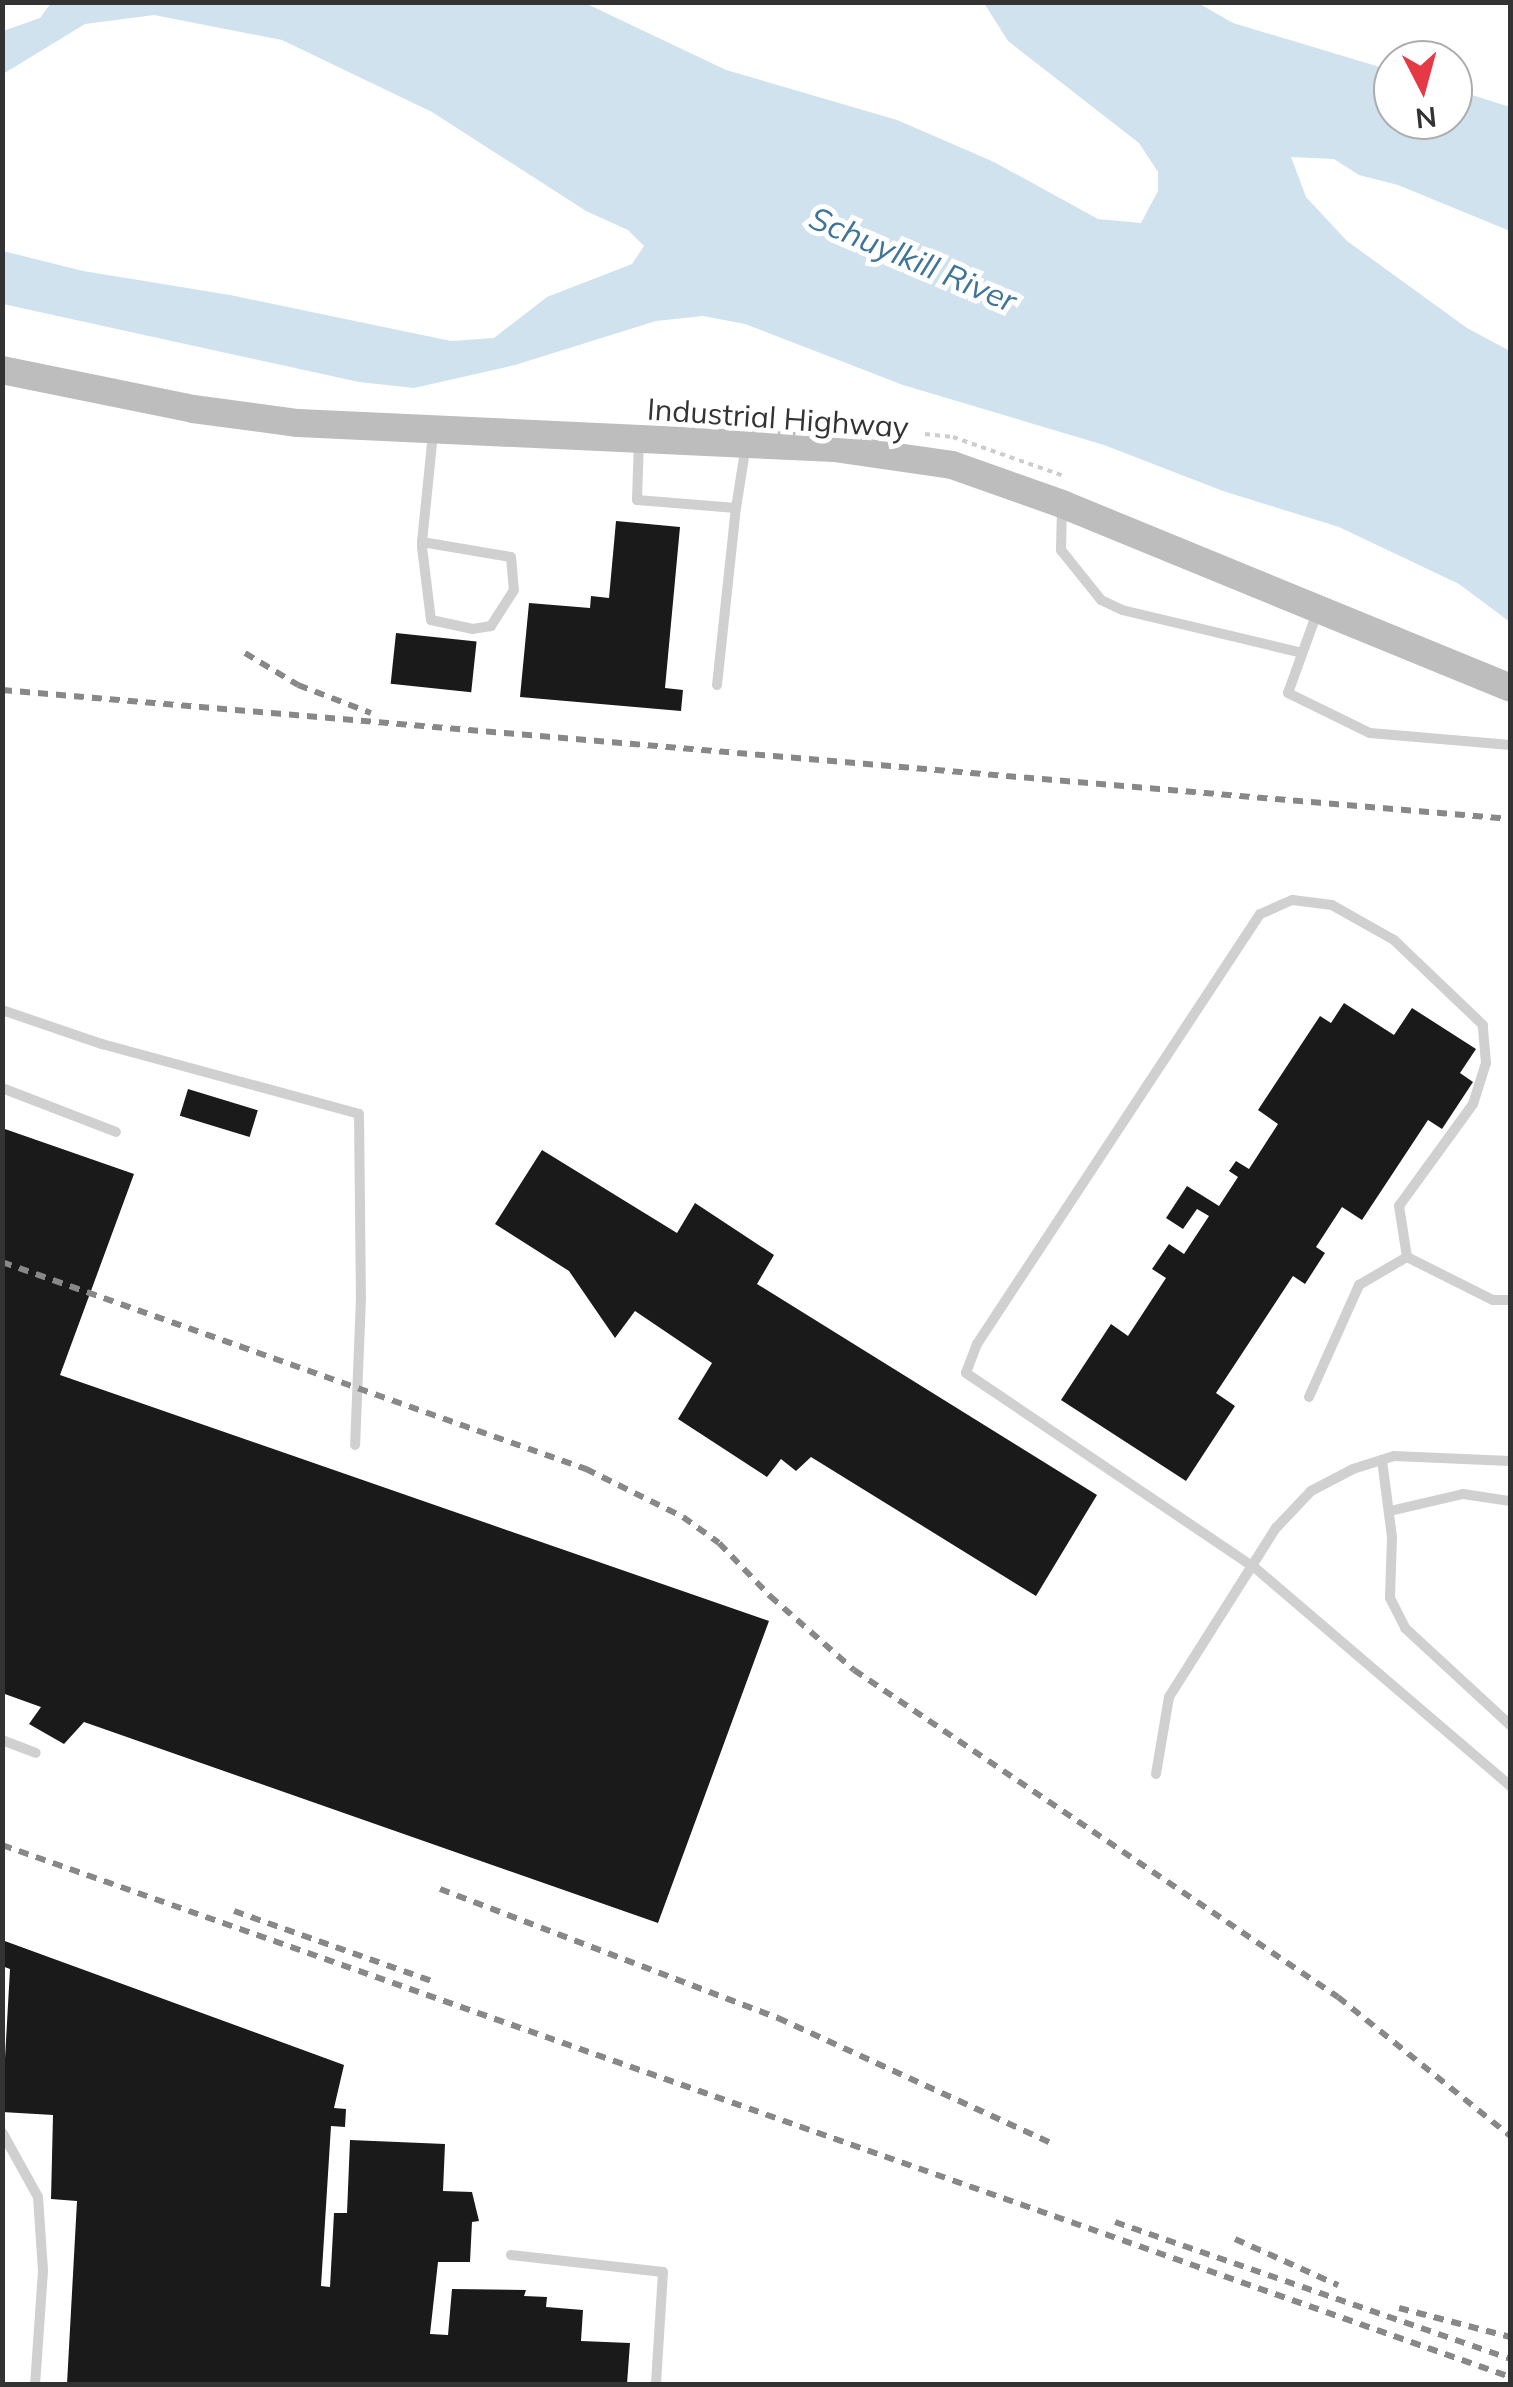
<!DOCTYPE html>
<html>
<head>
<meta charset="utf-8">
<style>
	body { margin:0 }
	#map { position:relative; width:1513px; height:2387px; overflow:hidden; background:#fff; font-family:Mulish,sans-serif }
	div>[style] { position:absolute }
	[style*='--x'] { left:calc(var(--x)*1px); top:calc(var(--y)*1px); width:calc(var(--w)*1px); rotate:calc(var(--a)*1deg) }
	.water>* { inset:0; background:#cfe2ee }
	.building>* { inset:0; background:#1a1a1a; transform-origin:0 0 }
	.path>* { height:4px; margin-top:-2px; transform-origin:0; background:repeating-linear-gradient(90deg,#cdcdcd 0 5px,transparent 0 10px) }
	.lane>* { height:10px; margin:-5px; padding:0 5px; transform-origin:5px; border-radius:5px; background:#d0d0d0 }
	.secondary>* { height:28px; margin:-14px; padding:0 14px; transform-origin:14px; border-radius:14px; background:#bdbdbd }
	.rail>* { height:6px; margin-top:-3px; transform-origin:0; background:repeating-linear-gradient(90deg,#888 0 10px,transparent 0 18px) }
	span { translate:-50% -50%; white-space:nowrap; text-align:center; line-height:1.15; -webkit-text-stroke:10px #fff; paint-order:stroke }
	.street-label { font-size:30px; color:#333 }
	.water-label { font-size:32px; color:#3f7597; font-style:italic }
	.frame { position:absolute; inset:0; border:5px solid #333; pointer-events:none }
	.north { position:absolute; left:1373px; top:40px; width:100px; height:100px; box-sizing:border-box; background:#fff; border:2px solid #adadad; border-radius:50%; rotate:174deg; font-size:28px; font-weight:700; line-height:40px; text-align:center; color:#333 }
	.north::after { content:''; display:block; margin:auto; width:35px; height:45px; background:#e63946; clip-path:polygon(50% 0,100% 100%,50% 72%,0 100%) }
</style>
</head>
<body>
<div id="map">
	<div class="water">
		<i style="clip-path:polygon(51px 3px,585px 3px,726px 70px,897px 120px,994px 162px,1098px 219px,1141px 223px,1158px 191px,1158px 172px,1139px 143px,1008px 41px,984px 3px,1198px 3px,1233px 23px,1393px 71px,1393px 120px,1453px 120px,1453px 89px,1510px 107px,1510px 231px,1398px 185px,1359px 175px,1334px 159px,1291px 157px,1306px 197px,1347px 241px,1467px 328px,1510px 351px,1510px 622px,1459px 584px,1339px 527px,1223px 491px,1104px 445px,903px 385px,745px 324px,703px 316px,656px 321px,515px 365px,414px 388px,359px 382px,3px 304px,3px 251px,83px 271px,230px 295px,451px 341px,494px 338px,547px 297px,632px 264px,644px 246px,628px 230px,586px 211px,432px 112px,282px 40px,154px 15px,85px 24px,3px 74px,3px 31px,40px 18px)"></i>
	</div>
	<div class="building">
		<i style="clip-path:polygon(616px 521px,680px 527px,665px 688px,683px 690px,681px 711px,520px 697px,529px 603px,590px 608px,591px 596px,609px 598px)"></i>
		<i style="left:396px;top:633px;width:81px;height:51px;rotate:6deg"></i>
		<i style="clip-path:polygon(1344px 1003px,1394px 1035px,1412px 1008px,1476px 1049px,1460px 1073px,1473px 1082px,1442px 1129px,1428px 1120px,1362px 1220px,1342px 1207px,1316px 1247px,1325px 1253px,1305px 1284px,1293px 1276px,1216px 1393px,1235px 1406px,1186px 1481px,1061px 1400px,1111px 1324px,1128px 1336px,1166px 1278px,1152px 1269px,1169px 1244px,1184px 1254px,1209px 1216px,1197px 1209px,1183px 1229px,1166px 1218px,1187px 1186px,1219px 1206px,1238px 1177px,1229px 1171px,1236px 1161px,1249px 1169px,1278px 1124px,1258px 1110px,1320px 1016px,1331px 1023px)"></i>
		<i style="left:188px;top:1089px;width:73px;height:28px;rotate:17deg"></i>
		<i style="clip-path:polygon(2px 1128px,134px 1174px,60px 1375px,769px 1621px,658px 1923px,84px 1722px,64px 1744px,29px 1724px,41px 1707px,2px 1693px)"></i>
		<i style="clip-path:polygon(542px 1150px,677px 1233px,695px 1203px,774px 1255px,757px 1284px,1097px 1495px,1036px 1596px,811px 1457px,796px 1471px,781px 1459px,767px 1477px,678px 1419px,712px 1363px,635px 1311px,615px 1338px,569px 1271px,495px 1224px)"></i>
		<i style="clip-path:polygon(2px 1940px,344px 2065px,334px 2108px,346px 2109px,345px 2127px,331px 2126px,321px 2286px,330px 2287px,334px 2213px,347px 2213px,350px 2140px,445px 2144px,443px 2191px,472px 2192px,479px 2221px,472px 2222px,470px 2262px,438px 2262px,430px 2334px,448px 2335px,452px 2289px,526px 2290px,524px 2296px,547px 2297px,546px 2307px,583px 2310px,581px 2341px,630px 2343px,627px 2384px,67px 2384px,77px 2201px,51px 2199px,53px 2115px,2px 2112px,10px 1969px,2px 1966px)"></i>
	</div>
	<div class="path">
		<i style="--x:925;--y:434;--w:28;--a:6"></i>
		<i style="--x:953;--y:437;--w:118;--a:19.4"></i>
	</div>
	<div class="lane">
		<i style="--x:639;--y:440;--w:60;--a:91.9"></i>
		<i style="--x:637;--y:500;--w:99;--a:4.6"></i>
		<i style="--x:736;--y:508;--w:64;--a:-81"></i>
		<i style="--x:1062;--y:508;--w:42;--a:91.4"></i>
		<i style="--x:1061;--y:550;--w:64;--a:51.3"></i>
		<i style="--x:1101;--y:600;--w:23;--a:25"></i>
		<i style="--x:1122;--y:610;--w:185;--a:13.4"></i>
		<i style="--x:422;--y:542;--w:90;--a:9.6"></i>
		<i style="--x:511;--y:557;--w:33;--a:85"></i>
		<i style="--x:514;--y:590;--w:43;--a:122.6"></i>
		<i style="--x:491;--y:626;--w:18;--a:171"></i>
		<i style="--x:473;--y:629;--w:43;--a:-167.9"></i>
		<i style="--x:431;--y:620;--w:74;--a:-97"></i>
		<i style="--x:422;--y:547;--w:5;--a:-90"></i>
		<i style="--x:422;--y:542;--w:110;--a:-84.2"></i>
		<i style="--x:1318;--y:610;--w:88;--a:109.9"></i>
		<i style="--x:1288;--y:693;--w:91;--a:26"></i>
		<i style="--x:1370;--y:733;--w:141;--a:4.9"></i>
		<i style="--x:717;--y:685;--w:178;--a:-83.9"></i>
		<i style="--x:2;--y:1010;--w:106;--a:18.8"></i>
		<i style="--x:102;--y:1044;--w:266;--a:15.2"></i>
		<i style="--x:359;--y:1114;--w:184;--a:89.4"></i>
		<i style="--x:361;--y:1298;--w:147;--a:92.3"></i>
		<i style="--x:2;--y:1088;--w:122;--a:21.1"></i>
		<i style="--x:1407;--y:1257;--w:52;--a:-98.9"></i>
		<i style="--x:1399;--y:1206;--w:126;--a:-54"></i>
		<i style="--x:1473;--y:1104;--w:43;--a:-72.4"></i>
		<i style="--x:1486;--y:1063;--w:38;--a:-95"></i>
		<i style="--x:1483;--y:1025;--w:123;--a:-136.3"></i>
		<i style="--x:1394;--y:940;--w:71;--a:-150.6"></i>
		<i style="--x:1332;--y:905;--w:40;--a:-172.9"></i>
		<i style="--x:1292;--y:900;--w:35;--a:156"></i>
		<i style="--x:1260;--y:914;--w:515;--a:123.35"></i>
		<i style="--x:977;--y:1344;--w:31;--a:111"></i>
		<i style="--x:966;--y:1373;--w:347;--a:34"></i>
		<i style="--x:1254;--y:1567;--w:337;--a:40.5"></i>
		<i style="--x:1407;--y:1257;--w:96;--a:26.6"></i>
		<i style="--x:1493;--y:1300;--w:17;--a:0"></i>
		<i style="--x:1309;--y:1397;--w:123;--a:-65.9"></i>
		<i style="--x:1359;--y:1285;--w:56;--a:-30.3"></i>
		<i style="--x:1382;--y:1460;--w:78;--a:82.6"></i>
		<i style="--x:1392;--y:1537;--w:61;--a:91.9"></i>
		<i style="--x:1390;--y:1598;--w:34;--a:63"></i>
		<i style="--x:1405;--y:1628;--w:143;--a:42.7"></i>
		<i style="--x:1390;--y:1511;--w:75;--a:-13.1"></i>
		<i style="--x:1463;--y:1494;--w:48;--a:8.5"></i>
		<i style="--x:2;--y:1740;--w:36;--a:21"></i>
		<i style="--x:1156;--y:1774;--w:78;--a:-80.4"></i>
		<i style="--x:1169;--y:1697;--w:200;--a:-57.7"></i>
		<i style="--x:1276;--y:1528;--w:51;--a:-46.6"></i>
		<i style="--x:1311;--y:1491;--w:47;--a:-27.6"></i>
		<i style="--x:1353;--y:1469;--w:43;--a:-17.6"></i>
		<i style="--x:1394;--y:1456;--w:116;--a:2.5"></i>
		<i style="--x:2;--y:2132;--w:74;--a:61"></i>
		<i style="--x:38;--y:2197;--w:74;--a:86.1"></i>
		<i style="--x:43;--y:2271;--w:113;--a:94"></i>
		<i style="--x:511;--y:2255;--w:153;--a:6.4"></i>
		<i style="--x:663;--y:2272;--w:112;--a:93.6"></i>
	</div>
	<div class="secondary">
		<i style="--x:2;--y:370;--w:195;--a:11.5"></i>
		<i style="--x:193;--y:409;--w:106;--a:7.6"></i>
		<i style="--x:298;--y:423;--w:537;--a:2.67"></i>
		<i style="--x:834;--y:448;--w:119;--a:8.2"></i>
		<i style="--x:952;--y:465;--w:117;--a:19.5"></i>
		<i style="--x:1062;--y:504;--w:484;--a:22.3"></i>
	</div>
	<div class="rail">
		<i style="--x:245;--y:653;--w:62;--a:31.1"></i>
		<i style="--x:298;--y:685;--w:78;--a:21"></i>
		<i style="--x:2;--y:690;--w:1514;--a:4.89"></i>
		<i style="--x:2;--y:1262;--w:620;--a:19.52"></i>
		<i style="--x:586;--y:1469;--w:108;--a:26.3"></i>
		<i style="--x:683;--y:1517;--w:44;--a:35.8"></i>
		<i style="--x:719;--y:1543;--w:74;--a:46.1"></i>
		<i style="--x:770;--y:1596;--w:112;--a:41.4"></i>
		<i style="--x:854;--y:1670;--w:584;--a:34.04"></i>
		<i style="--x:1338;--y:1997;--w:221;--a:38.9"></i>
		<i style="--x:2;--y:1845;--w:1599;--a:19.43"></i>
		<i style="--x:440;--y:1889;--w:362;--a:20.9"></i>
		<i style="--x:778;--y:2018;--w:302;--a:24.6"></i>
		<i style="--x:234;--y:1911;--w:210;--a:19.5"></i>
		<i style="--x:1115;--y:2222;--w:418;--a:19.1"></i>
		<i style="--x:1235;--y:2239;--w:113;--a:24.1"></i>
		<i style="--x:1399;--y:2308;--w:115;--a:14.6"></i>
	</div>
	<div class="street-label">
		<span style="left:778px;top:418px;rotate:4deg">Industrial Highway</span>
	</div>
	<div class="water-label">
		<span style="left:913px;top:259px;rotate:23deg">Schuylkill River</span>
	</div>
	<div class="frame"></div>
	<div class="north">N</div>
</div>
</body>
</html>
